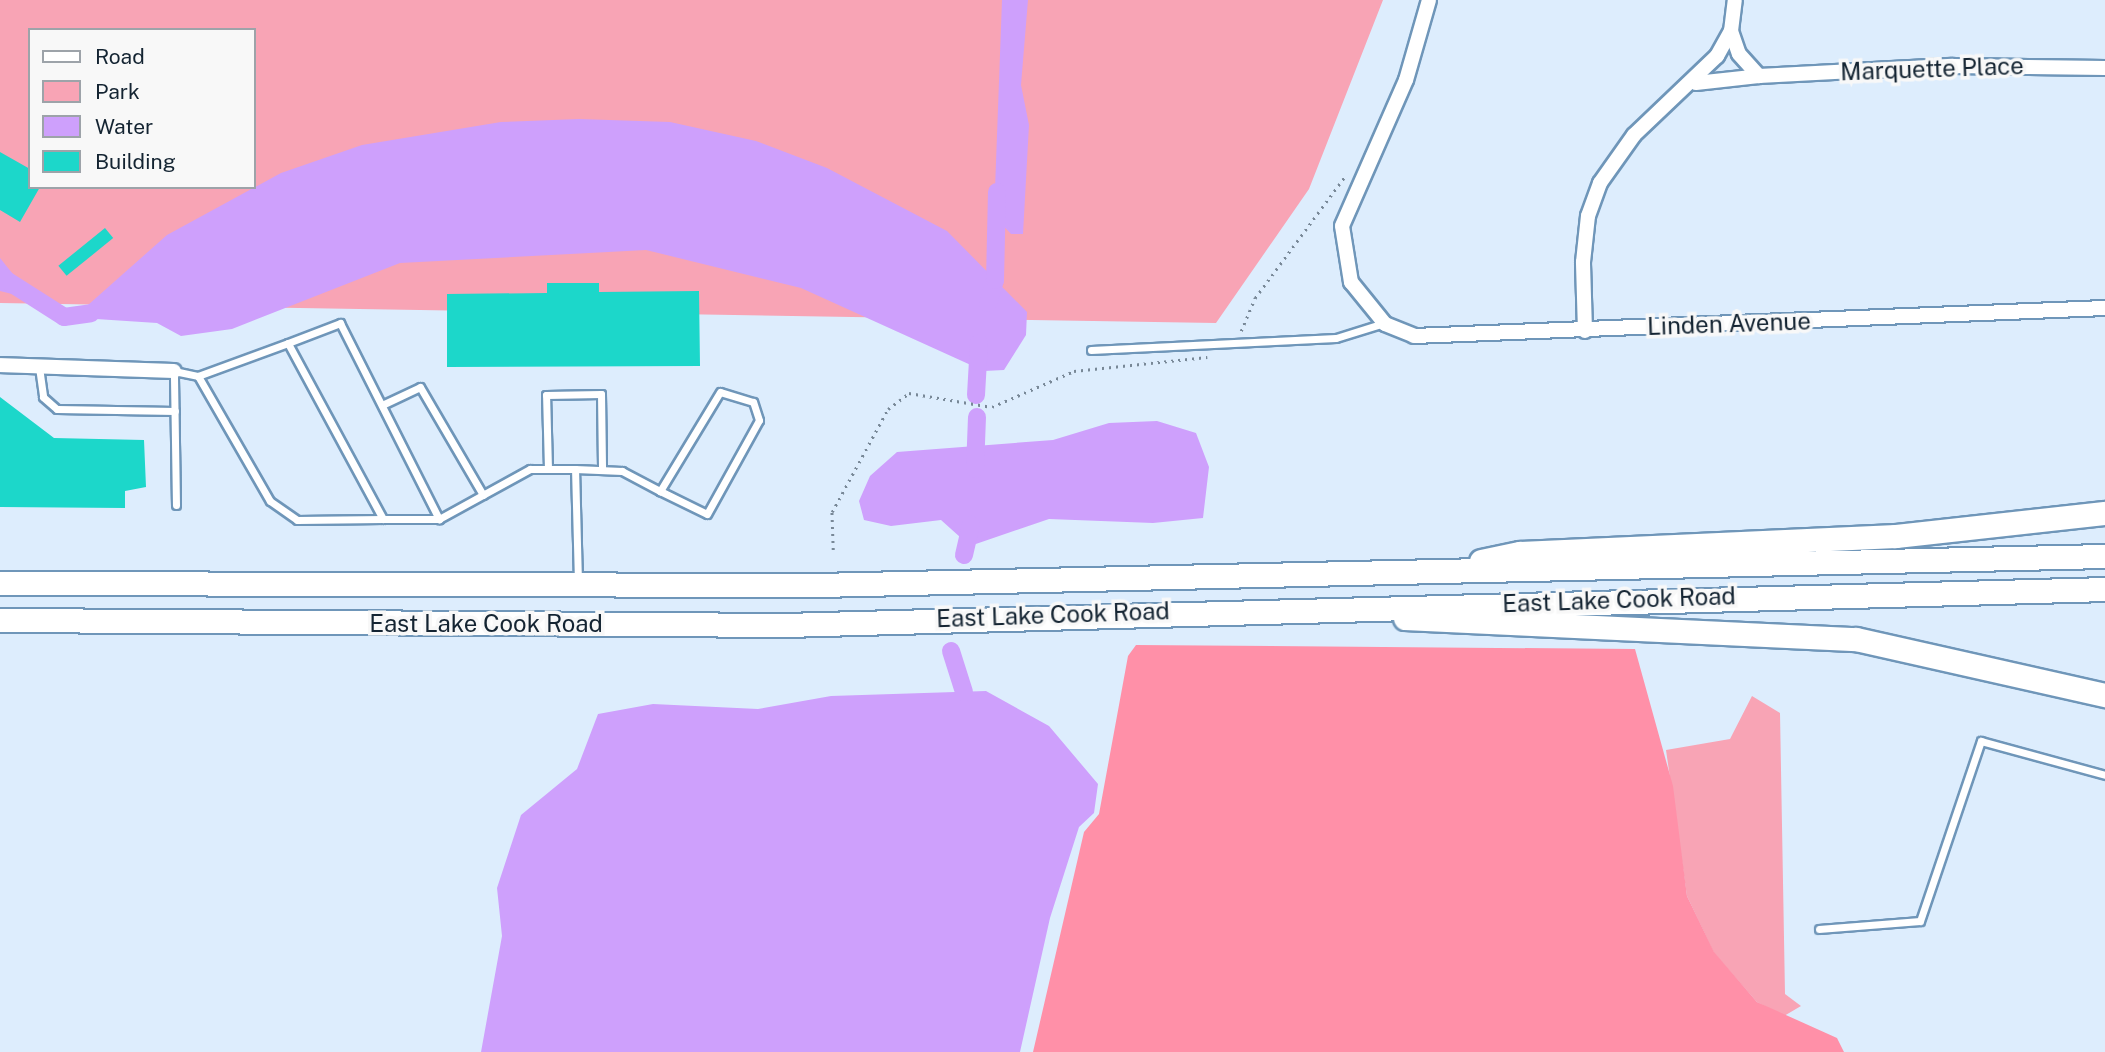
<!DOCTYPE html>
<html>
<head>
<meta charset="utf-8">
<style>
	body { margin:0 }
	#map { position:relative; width:2105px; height:1052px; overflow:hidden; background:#ddedfd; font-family:"Public Sans",sans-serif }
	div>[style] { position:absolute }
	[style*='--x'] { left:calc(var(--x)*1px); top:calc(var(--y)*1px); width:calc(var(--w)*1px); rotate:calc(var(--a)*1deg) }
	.green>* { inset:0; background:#f8a4b5 }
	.forest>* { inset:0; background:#ff90a8 }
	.water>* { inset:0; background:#cea0fc }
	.canal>* { height:18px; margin:-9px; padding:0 9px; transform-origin:9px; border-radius:9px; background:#cea0fc }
	.building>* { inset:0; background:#1cd7ca; transform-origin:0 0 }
	.path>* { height:2.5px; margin-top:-1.25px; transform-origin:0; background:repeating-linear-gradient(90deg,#788897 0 2px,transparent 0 7px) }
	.roads { filter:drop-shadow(2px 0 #6f96b9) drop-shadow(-2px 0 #6f96b9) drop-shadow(0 2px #6f96b9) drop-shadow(0 -2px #6f96b9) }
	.service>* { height:7px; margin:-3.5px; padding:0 3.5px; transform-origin:3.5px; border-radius:3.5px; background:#fff }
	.minor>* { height:14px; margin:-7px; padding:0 7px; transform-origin:7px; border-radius:7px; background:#fff }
	.primary>* { height:23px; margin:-11.5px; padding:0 11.5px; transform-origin:11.5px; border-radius:11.5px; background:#fff }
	span { translate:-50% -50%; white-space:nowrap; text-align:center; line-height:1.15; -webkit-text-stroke:7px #f8f8f8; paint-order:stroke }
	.street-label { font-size:24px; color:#142432 }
	.legend { position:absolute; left:28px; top:28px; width:228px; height:161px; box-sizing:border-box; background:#f8f8f8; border:2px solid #9da3a9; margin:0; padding:9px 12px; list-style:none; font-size:21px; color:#142432 }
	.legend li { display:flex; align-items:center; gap:14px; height:35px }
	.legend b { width:35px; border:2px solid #9da3a9 }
</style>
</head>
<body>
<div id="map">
	<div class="green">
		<i style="clip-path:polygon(evenodd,0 0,1383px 0,1309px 189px,1216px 323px,0 303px,0 0,30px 30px,254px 30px,254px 187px,30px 187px,30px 30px)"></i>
		<i style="clip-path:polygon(1752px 696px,1780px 713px,1785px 994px,1801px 1006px,1784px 1016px,1757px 1002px,1714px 953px,1687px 896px,1666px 750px,1730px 739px)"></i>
	</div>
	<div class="forest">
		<i style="clip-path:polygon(1136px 645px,1635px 649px,1673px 786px,1687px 896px,1714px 952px,1757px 1002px,1837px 1038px,1844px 1052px,1033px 1052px,1084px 832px,1099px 814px,1128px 656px)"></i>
	</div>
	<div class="water">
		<i style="clip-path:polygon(1002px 0,1028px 0,1021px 85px,1029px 125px,1023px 234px,1011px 234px,994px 216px)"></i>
		<i style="clip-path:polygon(579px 119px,670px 122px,756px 141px,827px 168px,947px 231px,1027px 312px,1026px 335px,1004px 370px,984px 371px,801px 288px,646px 250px,400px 263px,232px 329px,181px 336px,157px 323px,96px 319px,88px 305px,167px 235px,281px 173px,362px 145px,501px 122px)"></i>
		<i style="clip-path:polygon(0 258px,25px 289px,20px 296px,0 291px)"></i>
		<i style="clip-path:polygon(1157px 421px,1196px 433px,1209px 467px,1203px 518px,1153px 523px,1049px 519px,970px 546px,941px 520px,891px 526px,864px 520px,859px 501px,870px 476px,897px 452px,1053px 440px,1109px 423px)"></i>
		<i style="clip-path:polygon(986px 691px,1049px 726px,1098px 784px,1094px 813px,1079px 827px,1050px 918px,1020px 1052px,481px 1052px,502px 936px,497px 888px,521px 815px,577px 769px,598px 714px,653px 704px,758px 709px,831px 696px)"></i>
	</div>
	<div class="canal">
		<i style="--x:0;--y:276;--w:76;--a:32.6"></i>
		<i style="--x:64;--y:317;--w:27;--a:-8"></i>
		<i style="--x:988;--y:303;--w:24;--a:-73"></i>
		<i style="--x:995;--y:280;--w:88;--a:-88.7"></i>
		<i style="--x:976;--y:395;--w:52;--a:-86.7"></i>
		<i style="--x:975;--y:469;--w:52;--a:-87.8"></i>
		<i style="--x:964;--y:555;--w:31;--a:-77"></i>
		<i style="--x:951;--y:651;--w:43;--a:72.4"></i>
	</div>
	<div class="building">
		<i style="clip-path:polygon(0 152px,30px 169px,30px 187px,40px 187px,20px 222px,0 210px)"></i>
		<i style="left:105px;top:228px;width:13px;height:60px;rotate:51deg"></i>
		<i style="clip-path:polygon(547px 283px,599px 283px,599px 292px,699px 291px,700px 366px,447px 367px,447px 294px,547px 293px)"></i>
		<i style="clip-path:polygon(0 397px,54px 438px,144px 440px,146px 487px,125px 491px,125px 508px,0 507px)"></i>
	</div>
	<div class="path">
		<i style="--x:1241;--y:331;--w:36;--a:-67"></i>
		<i style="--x:1255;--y:298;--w:153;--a:-53.5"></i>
		<i style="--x:833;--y:550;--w:38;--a:-92"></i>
		<i style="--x:832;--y:512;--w:117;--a:-61.5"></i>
		<i style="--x:888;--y:409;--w:26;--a:-37"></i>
		<i style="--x:909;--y:393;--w:84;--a:9.6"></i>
		<i style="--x:992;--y:407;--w:90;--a:-23.7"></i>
		<i style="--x:1074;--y:371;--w:134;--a:-6"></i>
	</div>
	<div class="roads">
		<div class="service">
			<i style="--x:288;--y:343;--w:56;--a:-21"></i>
			<i style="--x:340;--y:323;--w:220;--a:63.2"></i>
			<i style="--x:1091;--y:350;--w:245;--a:-2.8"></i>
			<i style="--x:1336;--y:338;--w:50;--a:-17.4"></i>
			<i style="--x:39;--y:367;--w:30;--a:82"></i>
			<i style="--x:43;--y:397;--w:18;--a:41"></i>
			<i style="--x:57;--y:409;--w:118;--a:1"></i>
			<i style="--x:382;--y:405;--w:42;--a:-25.3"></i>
			<i style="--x:420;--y:387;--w:125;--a:59.7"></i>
			<i style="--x:548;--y:469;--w:74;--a:-91.5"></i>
			<i style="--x:546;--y:395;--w:55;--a:-1"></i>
			<i style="--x:601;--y:394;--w:76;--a:89.2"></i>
			<i style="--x:176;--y:505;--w:134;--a:-90.9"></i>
			<i style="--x:174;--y:371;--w:25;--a:12"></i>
			<i style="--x:383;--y:519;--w:200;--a:-118.4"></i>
			<i style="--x:288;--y:343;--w:96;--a:159.9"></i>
			<i style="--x:198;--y:376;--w:144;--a:60.1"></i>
			<i style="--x:270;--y:501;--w:33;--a:35"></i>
			<i style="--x:297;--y:520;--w:86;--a:-0.7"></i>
			<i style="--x:383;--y:519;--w:56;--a:0"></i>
			<i style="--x:439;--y:519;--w:104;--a:-28.8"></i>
			<i style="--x:530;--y:469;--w:45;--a:0"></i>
			<i style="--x:578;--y:582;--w:113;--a:-91.5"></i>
			<i style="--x:575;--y:469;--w:47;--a:2.4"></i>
			<i style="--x:622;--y:471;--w:43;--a:27.8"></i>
			<i style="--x:660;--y:491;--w:52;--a:26.1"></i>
			<i style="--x:707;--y:514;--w:107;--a:-61"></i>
			<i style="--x:759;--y:420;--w:19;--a:-108"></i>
			<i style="--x:753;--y:402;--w:34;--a:-163"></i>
			<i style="--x:720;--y:392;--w:116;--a:121.2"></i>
			<i style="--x:1819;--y:929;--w:101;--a:-4.5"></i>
			<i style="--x:1920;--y:921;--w:190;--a:-71.3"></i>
			<i style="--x:1981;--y:741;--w:129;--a:15.3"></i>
		</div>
		<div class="minor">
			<i style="--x:1429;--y:0;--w:83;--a:106"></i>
			<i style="--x:1406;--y:80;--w:159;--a:113.7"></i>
			<i style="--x:1342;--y:226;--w:57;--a:80.9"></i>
			<i style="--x:1351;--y:282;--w:54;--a:51"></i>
			<i style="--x:1385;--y:324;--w:31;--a:22"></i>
			<i style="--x:1414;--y:336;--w:692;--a:-2.32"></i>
			<i style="--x:1731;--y:31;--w:24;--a:71"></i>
			<i style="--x:1739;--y:54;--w:30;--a:48"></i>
			<i style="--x:1759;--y:76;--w:194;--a:-3"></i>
			<i style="--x:1953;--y:66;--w:152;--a:0.8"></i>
			<i style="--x:1696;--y:83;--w:63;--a:-6.3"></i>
			<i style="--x:1585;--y:331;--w:69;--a:-91.7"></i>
			<i style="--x:1583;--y:262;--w:46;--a:-83.8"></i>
			<i style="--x:1588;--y:216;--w:35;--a:-70"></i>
			<i style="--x:1600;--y:183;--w:59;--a:-54.7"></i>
			<i style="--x:1634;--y:135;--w:115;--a:-43.6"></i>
			<i style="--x:1717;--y:56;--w:29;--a:-61"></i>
			<i style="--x:1731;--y:31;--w:31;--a:-83"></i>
			<i style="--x:0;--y:365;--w:174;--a:2"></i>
		</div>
		<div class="primary">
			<i style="--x:1481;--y:561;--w:40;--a:-12"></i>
			<i style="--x:1520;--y:553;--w:376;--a:-2.6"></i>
			<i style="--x:1896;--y:536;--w:210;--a:-6.3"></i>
			<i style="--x:0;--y:583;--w:817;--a:0.14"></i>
			<i style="--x:817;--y:585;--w:1288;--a:-1.29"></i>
			<i style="--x:1405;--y:618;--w:451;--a:2.7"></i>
			<i style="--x:1856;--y:639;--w:255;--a:12.7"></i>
			<i style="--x:0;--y:620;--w:785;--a:0.36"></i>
			<i style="--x:785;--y:625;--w:1320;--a:-1.56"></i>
		</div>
	</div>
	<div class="street-label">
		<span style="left:1932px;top:69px;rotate:-2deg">Marquette Place</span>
		<span style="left:1729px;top:324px;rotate:-2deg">Linden Avenue</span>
		<span style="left:1619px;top:600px;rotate:-2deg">East Lake Cook Road</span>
		<span style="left:1053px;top:615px;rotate:-2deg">East Lake Cook Road</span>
		<span style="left:486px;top:624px">East Lake Cook Road</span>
	</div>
	<ul class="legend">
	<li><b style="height:9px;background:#fff"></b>Road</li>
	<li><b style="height:19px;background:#f8a4b5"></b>Park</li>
	<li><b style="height:19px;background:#cea0fc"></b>Water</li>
	<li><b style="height:19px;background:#1cd7ca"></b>Building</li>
	</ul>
</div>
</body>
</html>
